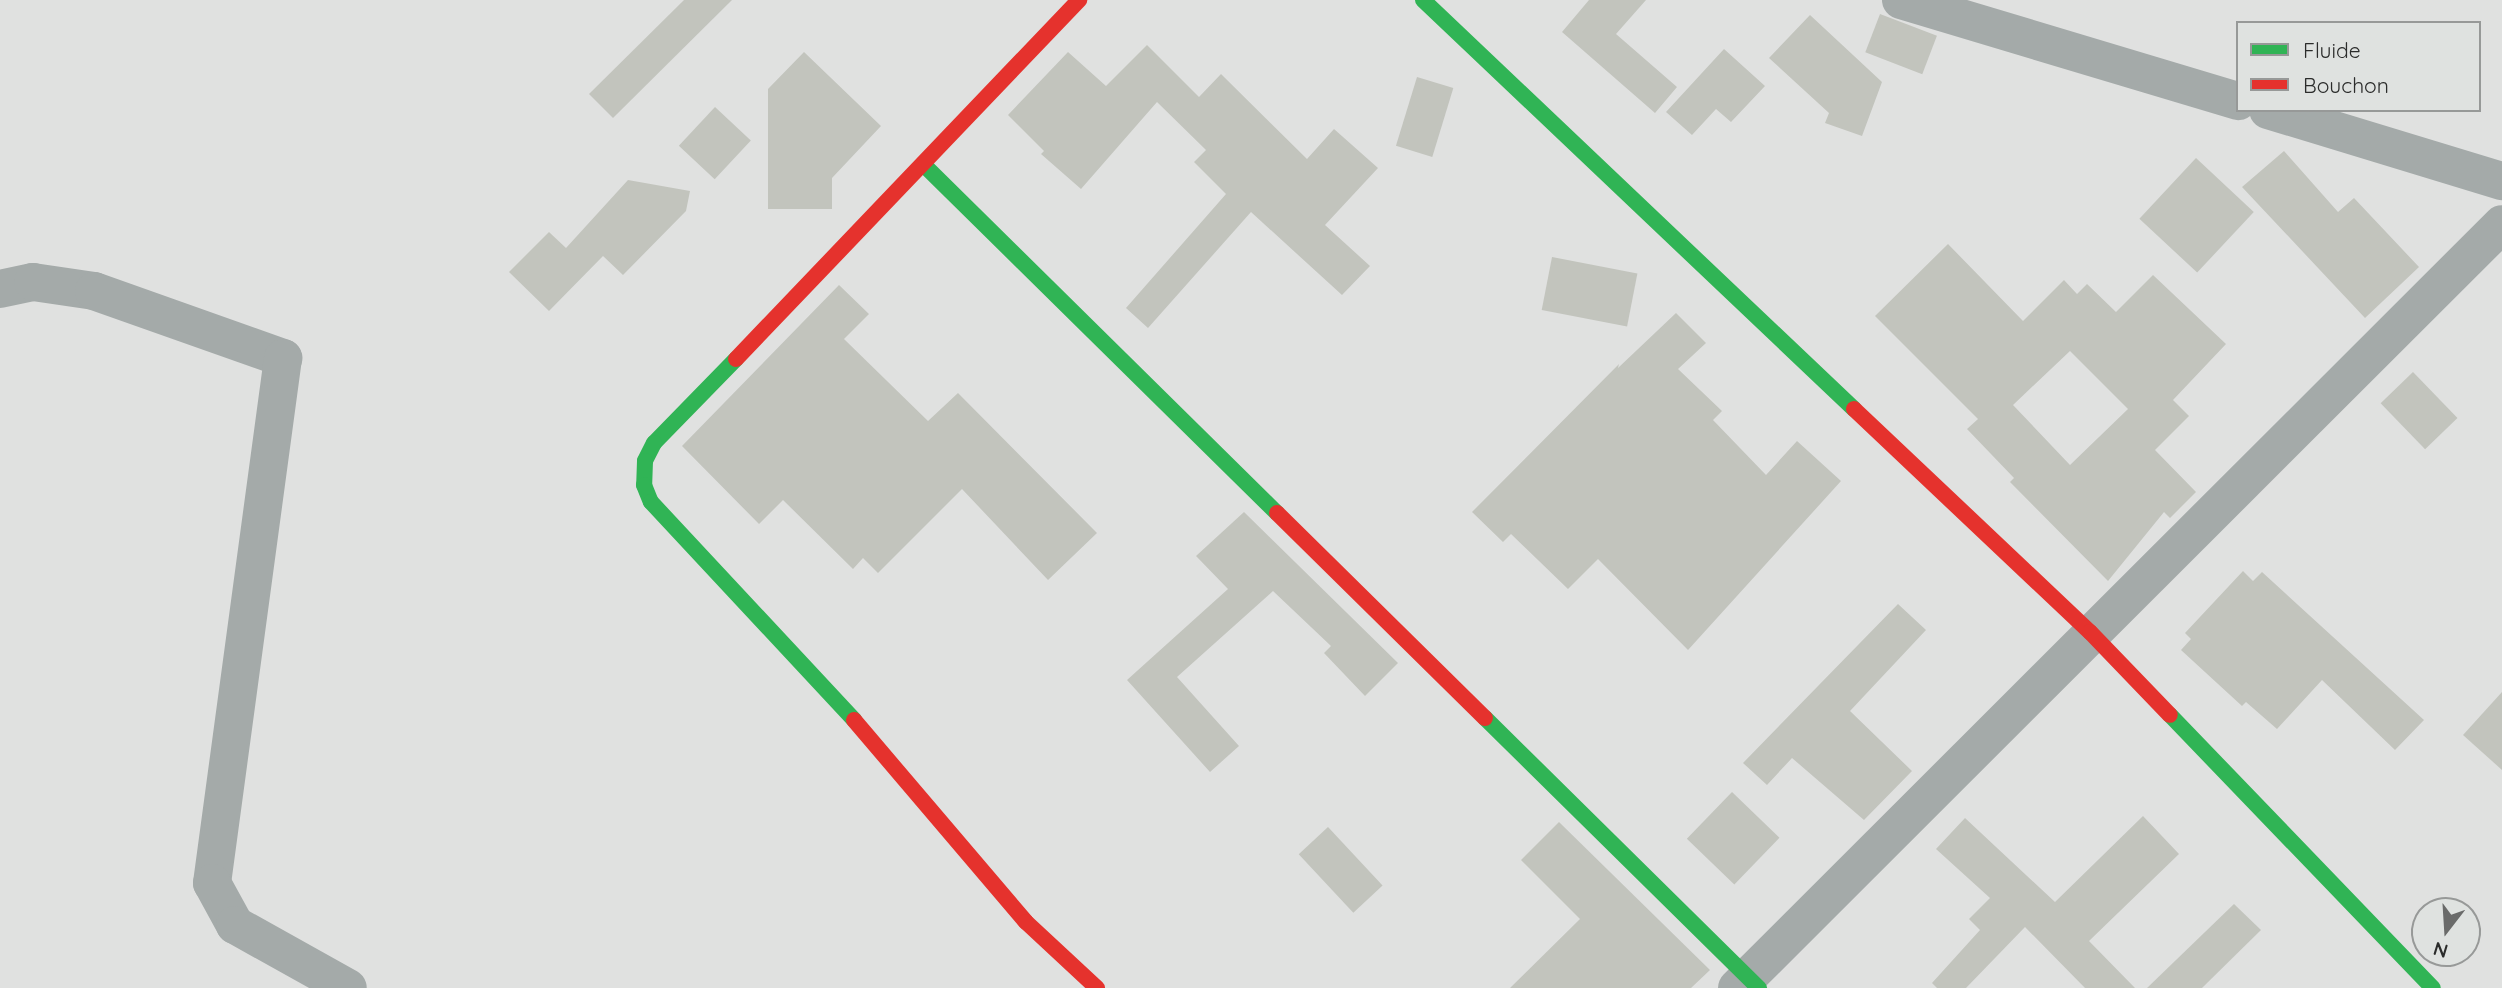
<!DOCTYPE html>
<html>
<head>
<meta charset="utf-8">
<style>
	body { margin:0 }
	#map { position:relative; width:2502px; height:988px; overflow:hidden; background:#e0e1e0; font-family:Quicksand,sans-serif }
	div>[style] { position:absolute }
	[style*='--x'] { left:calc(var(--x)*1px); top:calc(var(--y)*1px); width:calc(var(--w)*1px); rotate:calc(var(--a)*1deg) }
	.building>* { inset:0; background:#c2c4bd; transform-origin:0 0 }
	.street>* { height:38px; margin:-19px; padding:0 19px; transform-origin:19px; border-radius:19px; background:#a4aaa9 }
	.fast>* { height:16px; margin:-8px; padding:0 8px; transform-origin:8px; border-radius:8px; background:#30b455 }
	.jam>* { height:16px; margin:-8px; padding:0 8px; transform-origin:8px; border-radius:8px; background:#e5322d }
	span { translate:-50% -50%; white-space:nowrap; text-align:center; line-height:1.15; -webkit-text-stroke:5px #dfe2e0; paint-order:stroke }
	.legend { position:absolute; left:2236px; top:21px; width:245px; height:91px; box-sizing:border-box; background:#dfe2e0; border:2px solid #979998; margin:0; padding:9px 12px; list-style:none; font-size:21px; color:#2b2c2b }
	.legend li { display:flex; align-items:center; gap:14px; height:35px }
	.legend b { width:35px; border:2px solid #979998 }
	.north { position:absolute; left:2411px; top:897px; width:70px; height:70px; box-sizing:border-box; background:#dfe2e0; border:2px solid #979998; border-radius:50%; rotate:197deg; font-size:19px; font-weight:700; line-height:28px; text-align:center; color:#2b2c2b }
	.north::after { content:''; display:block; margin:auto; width:24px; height:32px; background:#6a6b6a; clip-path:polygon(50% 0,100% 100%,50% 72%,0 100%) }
</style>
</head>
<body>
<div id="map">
	<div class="building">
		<i style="clip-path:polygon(684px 0,732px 0,613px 118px,589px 94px)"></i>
		<i style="clip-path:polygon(1589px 0,1646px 0,1616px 34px,1677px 87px,1655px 113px,1562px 32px)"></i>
		<i style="left:1880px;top:14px;width:61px;height:41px;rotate:21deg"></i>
		<i style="clip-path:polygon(1810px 15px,1882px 82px,1862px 136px,1825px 123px,1829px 113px,1769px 58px)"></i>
		<i style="clip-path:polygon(1147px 45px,1199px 97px,1221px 74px,1307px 159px,1334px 129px,1378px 168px,1325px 225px,1370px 266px,1342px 295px,1251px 212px,1148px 328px,1126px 308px,1226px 194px,1194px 162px,1206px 150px,1157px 102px,1081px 189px,1041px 154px,1044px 151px,1008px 115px,1068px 52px,1106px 86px)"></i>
		<i style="clip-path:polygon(1724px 49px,1765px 86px,1731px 122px,1716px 109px,1692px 135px,1666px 112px)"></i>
		<i style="clip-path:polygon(804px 52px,881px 126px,832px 178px,832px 209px,768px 209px,768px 89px)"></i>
		<i style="left:1417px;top:77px;width:38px;height:72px;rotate:17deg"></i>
		<i style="left:715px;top:107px;width:49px;height:53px;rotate:43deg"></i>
		<i style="clip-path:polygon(2284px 151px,2338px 212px,2354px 198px,2419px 267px,2365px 318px,2242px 187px)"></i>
		<i style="left:2196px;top:158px;width:79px;height:83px;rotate:43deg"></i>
		<i style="clip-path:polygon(628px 180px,690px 191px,686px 211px,623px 275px,603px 256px,549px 311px,509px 272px,549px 232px,566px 248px)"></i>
		<i style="clip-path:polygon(evenodd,1948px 244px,2023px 321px,2064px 280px,2077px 294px,2087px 284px,2116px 312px,2153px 275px,2226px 344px,2173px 400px,2189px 416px,2155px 450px,2196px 492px,2170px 518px,2164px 512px,2108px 581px,2010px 482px,2014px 478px,1967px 429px,1978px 419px,1875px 316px,1948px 244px,2070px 351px,2128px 409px,2070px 465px,2013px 405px,2070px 351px)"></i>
		<i style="left:1552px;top:257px;width:87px;height:54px;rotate:11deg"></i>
		<i style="clip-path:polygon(839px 285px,869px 314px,844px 339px,928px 421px,958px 393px,1097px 533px,1048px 580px,962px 489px,878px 573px,863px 558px,853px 569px,783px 500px,759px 524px,682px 446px)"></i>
		<i style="clip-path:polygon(1676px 313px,1706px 343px,1678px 369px,1722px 411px,1713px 420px,1766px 475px,1797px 441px,1841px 481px,1688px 650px,1598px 559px,1568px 589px,1511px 534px,1503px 542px,1472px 512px,1619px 364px,1618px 368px)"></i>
		<i style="left:2413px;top:372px;width:64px;height:45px;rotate:46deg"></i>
		<i style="clip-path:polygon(1244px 512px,1398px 663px,1365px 696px,1324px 653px,1331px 646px,1273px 591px,1177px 677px,1239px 746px,1210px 772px,1127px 680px,1228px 589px,1196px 556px)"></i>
		<i style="clip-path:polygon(2243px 571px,2253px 581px,2262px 572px,2424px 720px,2395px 750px,2322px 680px,2277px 729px,2246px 702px,2242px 706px,2181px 650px,2191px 639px,2185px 633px)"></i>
		<i style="clip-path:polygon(1898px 604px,1926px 630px,1850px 711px,1912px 771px,1864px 820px,1792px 758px,1767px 785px,1743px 763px)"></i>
		<i style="clip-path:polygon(2502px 692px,2502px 770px,2463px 735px)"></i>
		<i style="left:1732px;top:792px;width:66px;height:65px;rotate:44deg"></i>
		<i style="clip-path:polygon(2143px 816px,2179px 854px,2089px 941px,2135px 988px,2085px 988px,2025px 927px,1966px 988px,1937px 988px,1932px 983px,1980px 930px,1969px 919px,1990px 898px,1936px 849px,1965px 818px,2055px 902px)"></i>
		<i style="clip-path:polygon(1559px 822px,1710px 970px,1691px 988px,1510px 988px,1580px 919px,1521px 860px)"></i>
		<i style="left:1328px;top:827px;width:80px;height:40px;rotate:47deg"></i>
		<i style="clip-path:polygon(2234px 904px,2261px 930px,2202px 988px,2147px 988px)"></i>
	</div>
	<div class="street">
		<i style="--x:1901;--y:0;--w:352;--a:16.7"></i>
		<i style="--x:2268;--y:110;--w:245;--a:16.9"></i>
		<i style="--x:0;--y:289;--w:34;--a:-12"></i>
		<i style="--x:33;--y:282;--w:62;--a:8.4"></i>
		<i style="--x:94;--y:291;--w:201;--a:19.5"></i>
		<i style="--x:283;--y:358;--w:530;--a:97.7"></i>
		<i style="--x:212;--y:883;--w:48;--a:61.3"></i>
		<i style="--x:235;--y:925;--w:129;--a:29.1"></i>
		<i style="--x:1737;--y:988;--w:1081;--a:-44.96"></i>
	</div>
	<div class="fast">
		<i style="--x:1423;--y:0;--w:594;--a:43.5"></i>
		<i style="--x:925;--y:166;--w:494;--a:44.6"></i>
		<i style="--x:736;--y:359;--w:117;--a:134.3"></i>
		<i style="--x:654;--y:443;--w:20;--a:117"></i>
		<i style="--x:645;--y:461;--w:24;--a:92"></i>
		<i style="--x:644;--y:485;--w:18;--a:68"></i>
		<i style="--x:651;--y:502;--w:298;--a:47"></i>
		<i style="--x:2170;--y:715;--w:379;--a:46.1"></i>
		<i style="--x:1485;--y:718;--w:385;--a:44.6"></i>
	</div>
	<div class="jam">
		<i style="--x:736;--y:359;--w:497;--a:-46.3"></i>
		<i style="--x:1854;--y:409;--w:325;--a:43.4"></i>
		<i style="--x:2090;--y:632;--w:115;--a:46.1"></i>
		<i style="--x:1277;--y:513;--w:292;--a:44.6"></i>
		<i style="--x:854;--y:720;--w:265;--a:49.6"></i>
		<i style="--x:1026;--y:922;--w:97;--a:42.9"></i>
	</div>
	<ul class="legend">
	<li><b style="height:9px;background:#30b455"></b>Fluide</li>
	<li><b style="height:9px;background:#e5322d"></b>Bouchon</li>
	</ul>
	<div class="north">N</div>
</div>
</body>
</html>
